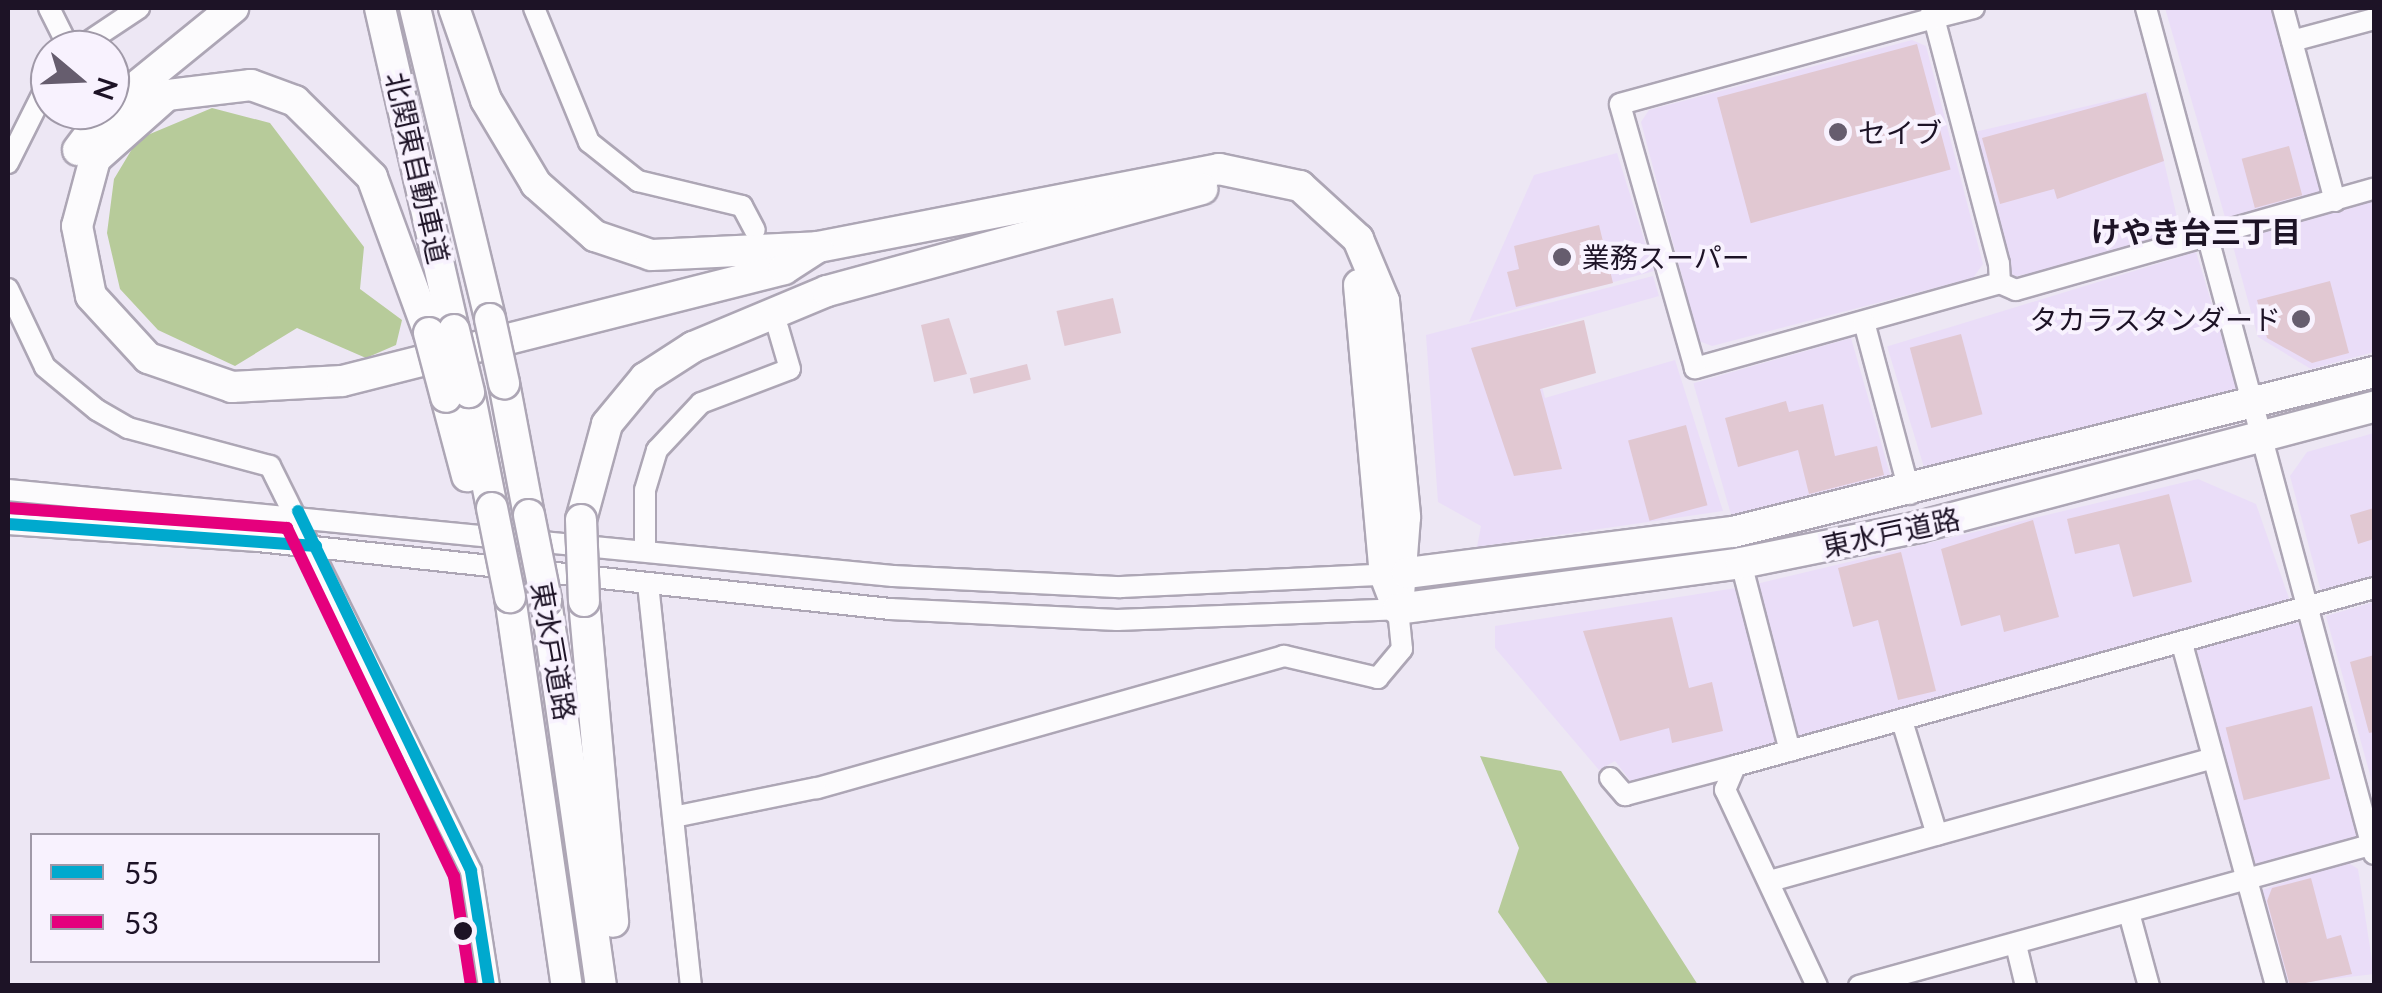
<!DOCTYPE html>
<html>
<head>
<meta charset="utf-8">
<style>
	body { margin:0 }
	#map { position:relative; width:2382px; height:993px; overflow:hidden; background:#ede7f4; font-family:Lato,"Noto Sans JP",sans-serif }
	div>[style] { position:absolute }
	[style*='--x'] { left:calc(var(--x)*1px); top:calc(var(--y)*1px); width:calc(var(--w)*1px); rotate:calc(var(--a)*1deg) }
	.built>* { inset:0; background:#eaddf8; transform-origin:0 0 }
	.forest>* { inset:0; background:#b7cb9a }
	.building>* { inset:0; background:#e1c8d2; transform-origin:0 0 }
	.roads { filter:drop-shadow(2px 0 #ada6b5) drop-shadow(-2px 0 #ada6b5) drop-shadow(0 2px #ada6b5) drop-shadow(0 -2px #ada6b5) }
	.minor>* { height:20px; margin:-10px; padding:0 10px; transform-origin:10px; border-radius:10px; background:#fcfbfd }
	.highway>* { height:30px; margin:-15px; padding:0 15px; transform-origin:15px; border-radius:15px; background:#fcfbfd }
	.bridges { filter:drop-shadow(2px 0 #ada6b5) drop-shadow(-2px 0 #ada6b5) drop-shadow(0 2px #ada6b5) drop-shadow(0 -2px #ada6b5) }
	.highway-bridge>* { height:30px; margin:-15px; padding:0 15px; transform-origin:15px; border-radius:15px; background:#fcfbfd }
	.bus-1>* { height:12px; margin:-6px; padding:0 6px; transform-origin:6px; border-radius:6px; background:#00a9ce }
	.bus-2>* { height:12px; margin:-6px; padding:0 6px; transform-origin:6px; border-radius:6px; background:#e5007d }
	.dots>* { width:28px; height:28px; translate:-50% -50%; box-sizing:border-box; border:5px solid #f8f2fe; border-radius:50% }
	span { translate:-50% -50%; white-space:nowrap; text-align:center; line-height:1.15; -webkit-text-stroke:8px #f8f2fe; paint-order:stroke }
	.poi-label { font-size:28px; color:#1d1326 }
	.left { translate:0 -50%; text-align:left }
	.right { translate:-100% -50%; text-align:right }
	.street-label { font-size:28px; color:#1d1326 }
	.neighbourhood-label { font-size:30px; color:#1d1326; font-weight:700 }
	.frame { position:absolute; inset:0; border:10px solid #1d1326; pointer-events:none }
	.legend { position:absolute; left:30px; top:833px; width:350px; height:130px; box-sizing:border-box; background:#f8f2fe; border:2px solid #a099a8; margin:0; padding:12px 18px; list-style:none; font-size:30px; color:#1d1326 }
	.legend li { display:flex; align-items:center; gap:20px; height:50px }
	.legend b { width:50px; border:2px solid #a099a8 }
	.north { position:absolute; left:30px; top:30px; width:100px; height:100px; box-sizing:border-box; background:#f8f2fe; border:2px solid #a099a8; border-radius:50%; rotate:109deg; font-size:28px; font-weight:700; line-height:40px; text-align:center; color:#1d1326 }
	.north::after { content:''; display:block; margin:auto; width:35px; height:45px; background:#665d6e; clip-path:polygon(50% 0,100% 100%,50% 72%,0 100%) }
</style>
</head>
<body>
<div id="map">
	<div class="built">
		<i style="clip-path:polygon(2165px 8px,2271px 8px,2322px 197px,2227px 224px)"></i>
		<i style="clip-path:polygon(1912px 40px,1926px 46px,1983px 264px,1973px 278px,1712px 346px,1699px 341px,1641px 122px,1649px 110px)"></i>
		<i style="left:2148px;top:92px;width:150px;height:176px;rotate:77deg"></i>
		<i style="clip-path:polygon(1617px 153px,1654px 271px,1469px 322px,1534px 175px)"></i>
		<i style="clip-path:polygon(2374px 198px,2374px 352px,2311px 369px,2258px 337px,2231px 239px)"></i>
		<i style="left:2196px;top:252px;width:150px;height:323px;rotate:73deg"></i>
		<i style="clip-path:polygon(1653px 276px,1659px 296px,1528px 333px,1545px 398px,1675px 360px,1723px 511px,1477px 547px,1481px 526px,1438px 502px,1426px 335px)"></i>
		<i style="left:1851px;top:338px;width:147px;height:164px;rotate:74deg"></i>
		<i style="clip-path:polygon(2374px 433px,2374px 580px,2322px 595px,2290px 476px,2307px 452px)"></i>
		<i style="clip-path:polygon(2198px 479px,2256px 504px,2291px 604px,1791px 738px,1752px 585px)"></i>
		<i style="clip-path:polygon(1736px 588px,1780px 743px,1632px 783px,1615px 761px,1599px 770px,1495px 648px,1495px 626px)"></i>
		<i style="clip-path:polygon(2374px 602px,2374px 789px,2326px 616px)"></i>
		<i style="left:2300px;top:622px;width:224px;height:107px;rotate:75deg"></i>
		<i style="clip-path:polygon(2344px 860px,2358px 869px,2374px 974px,2282px 985px,2260px 891px)"></i>
	</div>
	<div class="forest">
		<i style="clip-path:polygon(212px 108px,270px 123px,364px 247px,360px 289px,402px 320px,396px 345px,366px 358px,297px 328px,235px 366px,158px 330px,120px 289px,107px 233px,114px 179px,138px 139px)"></i>
		<i style="clip-path:polygon(1480px 756px,1561px 771px,1698px 985px,1549px 985px,1498px 912px,1519px 848px)"></i>
	</div>
	<div class="building">
		<i style="left:1917px;top:44px;width:130px;height:207px;rotate:75deg"></i>
		<i style="clip-path:polygon(2146px 93px,2164px 161px,2057px 199px,2054px 189px,2000px 204px,1982px 138px)"></i>
		<i style="left:2289px;top:146px;width:51px;height:49px;rotate:75deg"></i>
		<i style="clip-path:polygon(1599px 225px,1613px 283px,1516px 307px,1507px 272px,1519px 269px,1514px 246px)"></i>
		<i style="clip-path:polygon(2330px 281px,2349px 353px,2312px 363px,2267px 338px,2257px 300px)"></i>
		<i style="left:1113px;top:298px;width:36px;height:58px;rotate:77deg"></i>
		<i style="clip-path:polygon(949px 318px,967px 374px,934px 382px,921px 325px)"></i>
		<i style="clip-path:polygon(1584px 320px,1596px 373px,1540px 389px,1562px 469px,1514px 476px,1471px 348px)"></i>
		<i style="left:1961px;top:334px;width:83px;height:53px;rotate:75deg"></i>
		<i style="left:1027px;top:364px;width:16px;height:59px;rotate:76deg"></i>
		<i style="clip-path:polygon(1786px 401px,1789px 412px,1823px 404px,1835px 456px,1877px 446px,1884px 475px,1809px 494px,1798px 450px,1738px 467px,1725px 418px)"></i>
		<i style="left:1686px;top:425px;width:83px;height:60px;rotate:75deg"></i>
		<i style="clip-path:polygon(2169px 494px,2192px 582px,2133px 597px,2119px 544px,2075px 554px,2067px 519px)"></i>
		<i style="clip-path:polygon(2374px 508px,2374px 539px,2358px 544px,2350px 515px)"></i>
		<i style="clip-path:polygon(2033px 520px,2059px 617px,2004px 632px,2000px 615px,1961px 626px,1941px 549px)"></i>
		<i style="clip-path:polygon(1901px 552px,1936px 691px,1898px 700px,1878px 620px,1853px 627px,1838px 568px)"></i>
		<i style="clip-path:polygon(1672px 617px,1689px 688px,1712px 682px,1723px 731px,1672px 743px,1669px 728px,1620px 741px,1583px 631px)"></i>
		<i style="clip-path:polygon(2374px 655px,2374px 732px,2369px 733px,2350px 662px)"></i>
		<i style="left:2312px;top:706px;width:75px;height:89px;rotate:76deg"></i>
		<i style="clip-path:polygon(2311px 878px,2327px 939px,2341px 935px,2352px 974px,2290px 986px,2267px 901px,2272px 888px)"></i>
	</div>
	<div class="roads">
		<div class="minor">
			<i style="--x:49;--y:8;--w:47;--a:63.4"></i>
			<i style="--x:534;--y:8;--w:145;--a:67.7"></i>
			<i style="--x:589;--y:142;--w:63;--a:38.5"></i>
			<i style="--x:638;--y:181;--w:107;--a:13.5"></i>
			<i style="--x:742;--y:206;--w:27;--a:62"></i>
			<i style="--x:1931;--y:8;--w:10;--a:73"></i>
			<i style="--x:1934;--y:18;--w:254;--a:75.2"></i>
			<i style="--x:1999;--y:264;--w:19;--a:87"></i>
			<i style="--x:2000;--y:283;--w:317;--a:164.4"></i>
			<i style="--x:1695;--y:368;--w:274;--a:-105.9"></i>
			<i style="--x:1620;--y:104;--w:326;--a:-15.3"></i>
			<i style="--x:1934;--y:18;--w:41;--a:-14"></i>
			<i style="--x:2146;--y:8;--w:876;--a:74.92"></i>
			<i style="--x:2283;--y:8;--w:200;--a:74.9"></i>
			<i style="--x:2292;--y:41;--w:85;--a:-15"></i>
			<i style="--x:76;--y:50;--w:76;--a:-33.7"></i>
			<i style="--x:8;--y:163;--w:94;--a:-63.4"></i>
			<i style="--x:2000;--y:283;--w:17;--a:24"></i>
			<i style="--x:2016;--y:290;--w:372;--a:-15.8"></i>
			<i style="--x:8;--y:289;--w:86;--a:64.6"></i>
			<i style="--x:45;--y:367;--w:67;--a:39.6"></i>
			<i style="--x:97;--y:410;--w:36;--a:30"></i>
			<i style="--x:128;--y:428;--w:147;--a:15"></i>
			<i style="--x:270;--y:466;--w:452;--a:63.6"></i>
			<i style="--x:471;--y:871;--w:116;--a:81.1"></i>
			<i style="--x:1864;--y:322;--w:178;--a:75"></i>
			<i style="--x:8;--y:490;--w:889;--a:5.55"></i>
			<i style="--x:893;--y:576;--w:228;--a:2.8"></i>
			<i style="--x:1121;--y:587;--w:274;--a:-2.7"></i>
			<i style="--x:8;--y:524;--w:251;--a:3.9"></i>
			<i style="--x:258;--y:541;--w:636;--a:6.14"></i>
			<i style="--x:890;--y:609;--w:227;--a:2.8"></i>
			<i style="--x:1117;--y:620;--w:281;--a:-2.2"></i>
			<i style="--x:1398;--y:609;--w:40;--a:84.3"></i>
			<i style="--x:1402;--y:649;--w:38;--a:130"></i>
			<i style="--x:1378;--y:678;--w:97;--a:-166.8"></i>
			<i style="--x:1284;--y:656;--w:486;--a:164.2"></i>
			<i style="--x:816;--y:788;--w:141;--a:168.5"></i>
			<i style="--x:645;--y:550;--w:60;--a:-90"></i>
			<i style="--x:645;--y:490;--w:42;--a:-73.3"></i>
			<i style="--x:657;--y:450;--w:64;--a:-46.9"></i>
			<i style="--x:701;--y:403;--w:95;--a:-20.9"></i>
			<i style="--x:790;--y:369;--w:43;--a:-106.3"></i>
			<i style="--x:1741;--y:563;--w:194;--a:75.4"></i>
			<i style="--x:648;--y:584;--w:404;--a:83.9"></i>
			<i style="--x:2182;--y:644;--w:355;--a:74.6"></i>
			<i style="--x:1902;--y:721;--w:119;--a:72.9"></i>
			<i style="--x:1610;--y:778;--w:23;--a:49"></i>
			<i style="--x:1625;--y:795;--w:114;--a:-14.8"></i>
			<i style="--x:1770;--y:881;--w:457;--a:-15.5"></i>
			<i style="--x:2129;--y:913;--w:76;--a:74.7"></i>
			<i style="--x:2016;--y:945;--w:42;--a:76.3"></i>
			<i style="--x:1817;--y:986;--w:217;--a:-115.1"></i>
			<i style="--x:1725;--y:790;--w:26;--a:-67"></i>
			<i style="--x:1735;--y:766;--w:663;--a:-15.57"></i>
			<i style="--x:1859;--y:986;--w:534;--a:-15.42"></i>
		</div>
		<div class="highway">
			<i style="--x:380;--y:8;--w:330;--a:77.1"></i>
			<i style="--x:415;--y:8;--w:320;--a:76.4"></i>
			<i style="--x:454;--y:8;--w:97;--a:70.8"></i>
			<i style="--x:486;--y:100;--w:98;--a:59.2"></i>
			<i style="--x:536;--y:184;--w:79;--a:41.4"></i>
			<i style="--x:595;--y:236;--w:59;--a:18.7"></i>
			<i style="--x:651;--y:255;--w:167;--a:-2.7"></i>
			<i style="--x:818;--y:247;--w:409;--a:-11"></i>
			<i style="--x:1219;--y:169;--w:83;--a:11.9"></i>
			<i style="--x:1300;--y:186;--w:79;--a:42.4"></i>
			<i style="--x:1358;--y:239;--w:67;--a:67.2"></i>
			<i style="--x:1384;--y:301;--w:217;--a:84.4"></i>
			<i style="--x:1405;--y:517;--w:92;--a:94.4"></i>
			<i style="--x:110;--y:108;--w:159;--a:-39.1"></i>
			<i style="--x:78;--y:150;--w:50;--a:-53.1"></i>
			<i style="--x:1359;--y:285;--w:291;--a:84.9"></i>
			<i style="--x:1385;--y:575;--w:36;--a:69"></i>
			<i style="--x:429;--y:333;--w:166;--a:-110.1"></i>
			<i style="--x:372;--y:177;--w:108;--a:-135.4"></i>
			<i style="--x:295;--y:101;--w:47;--a:-160"></i>
			<i style="--x:251;--y:85;--w:85;--a:173.2"></i>
			<i style="--x:167;--y:95;--w:96;--a:138.4"></i>
			<i style="--x:95;--y:159;--w:69;--a:105"></i>
			<i style="--x:77;--y:226;--w:71;--a:78.7"></i>
			<i style="--x:91;--y:296;--w:84;--a:47.4"></i>
			<i style="--x:148;--y:358;--w:89;--a:19"></i>
			<i style="--x:232;--y:387;--w:110;--a:-3.1"></i>
			<i style="--x:342;--y:381;--w:456;--a:-14.2"></i>
			<i style="--x:784;--y:269;--w:40;--a:-32.9"></i>
			<i style="--x:504;--y:383;--w:134;--a:79.3"></i>
			<i style="--x:469;--y:392;--w:118;--a:78.8"></i>
			<i style="--x:446;--y:397;--w:82;--a:75.1"></i>
			<i style="--x:581;--y:520;--w:99;--a:-74.8"></i>
			<i style="--x:607;--y:424;--w:60;--a:-50.4"></i>
			<i style="--x:645;--y:378;--w:57;--a:-32.9"></i>
			<i style="--x:693;--y:347;--w:145;--a:-22.7"></i>
			<i style="--x:827;--y:291;--w:389;--a:-15.2"></i>
			<i style="--x:1407;--y:573;--w:329;--a:-7.2"></i>
			<i style="--x:1733;--y:532;--w:661;--a:-14.02"></i>
			<i style="--x:510;--y:597;--w:393;--a:81.7"></i>
			<i style="--x:546;--y:600;--w:390;--a:81.9"></i>
			<i style="--x:584;--y:601;--w:322;--a:84.8"></i>
			<i style="--x:1398;--y:609;--w:346;--a:-7.6"></i>
			<i style="--x:1741;--y:563;--w:182;--a:-11.4"></i>
			<i style="--x:1919;--y:527;--w:471;--a:-14.8"></i>
		</div>
	</div>
	<div class="bridges">
		<div class="highway-bridge">
			<i style="--x:490;--y:319;--w:66;--a:77.7"></i>
			<i style="--x:454;--y:330;--w:64;--a:76.4"></i>
			<i style="--x:429;--y:333;--w:66;--a:75.1"></i>
			<i style="--x:492;--y:508;--w:91;--a:78.6"></i>
			<i style="--x:529;--y:515;--w:87;--a:78.7"></i>
			<i style="--x:581;--y:520;--w:81;--a:87.9"></i>
		</div>
	</div>
	<div class="bus-1">
		<i style="--x:298;--y:511;--w:399;--a:64.3"></i>
		<i style="--x:471;--y:871;--w:116;--a:81.1"></i>
		<i style="--x:8;--y:524;--w:309;--a:4.1"></i>
	</div>
	<div class="bus-2">
		<i style="--x:8;--y:508;--w:280;--a:4.1"></i>
		<i style="--x:287;--y:528;--w:386;--a:64.4"></i>
		<i style="--x:454;--y:876;--w:111;--a:81.2"></i>
	</div>
	<div class="dots">
		<i style="left:1838px;top:132px;background:#665d6e"></i>
		<i style="left:1562px;top:257px;background:#665d6e"></i>
		<i style="left:2301px;top:319px;background:#665d6e"></i>
		<i style="left:463px;top:931px;background:#1d1326"></i>
	</div>
	<div class="poi-label">
		<span class="left" style="left:1858px;top:132px">セイブ</span>
		<span class="left" style="left:1582px;top:257px">業務スーパー</span>
		<span class="right" style="left:2281px;top:319px">タカラスタンダード</span>
	</div>
	<div class="street-label">
		<span style="left:418px;top:168px;rotate:77deg">北関東自動車道</span>
		<span style="left:1891px;top:532px;rotate:-12deg">東水戸道路</span>
		<span style="left:554px;top:651px;rotate:80deg">東水戸道路</span>
	</div>
	<div class="neighbourhood-label">
		<span style="left:2196px;top:231px">けやき台三丁目</span>
	</div>
	<div class="frame"></div>
	<ul class="legend">
	<li><b style="height:12px;background:#00a9ce"></b>55</li>
	<li><b style="height:12px;background:#e5007d"></b>53</li>
	</ul>
	<div class="north">N</div>
</div>
</body>
</html>
